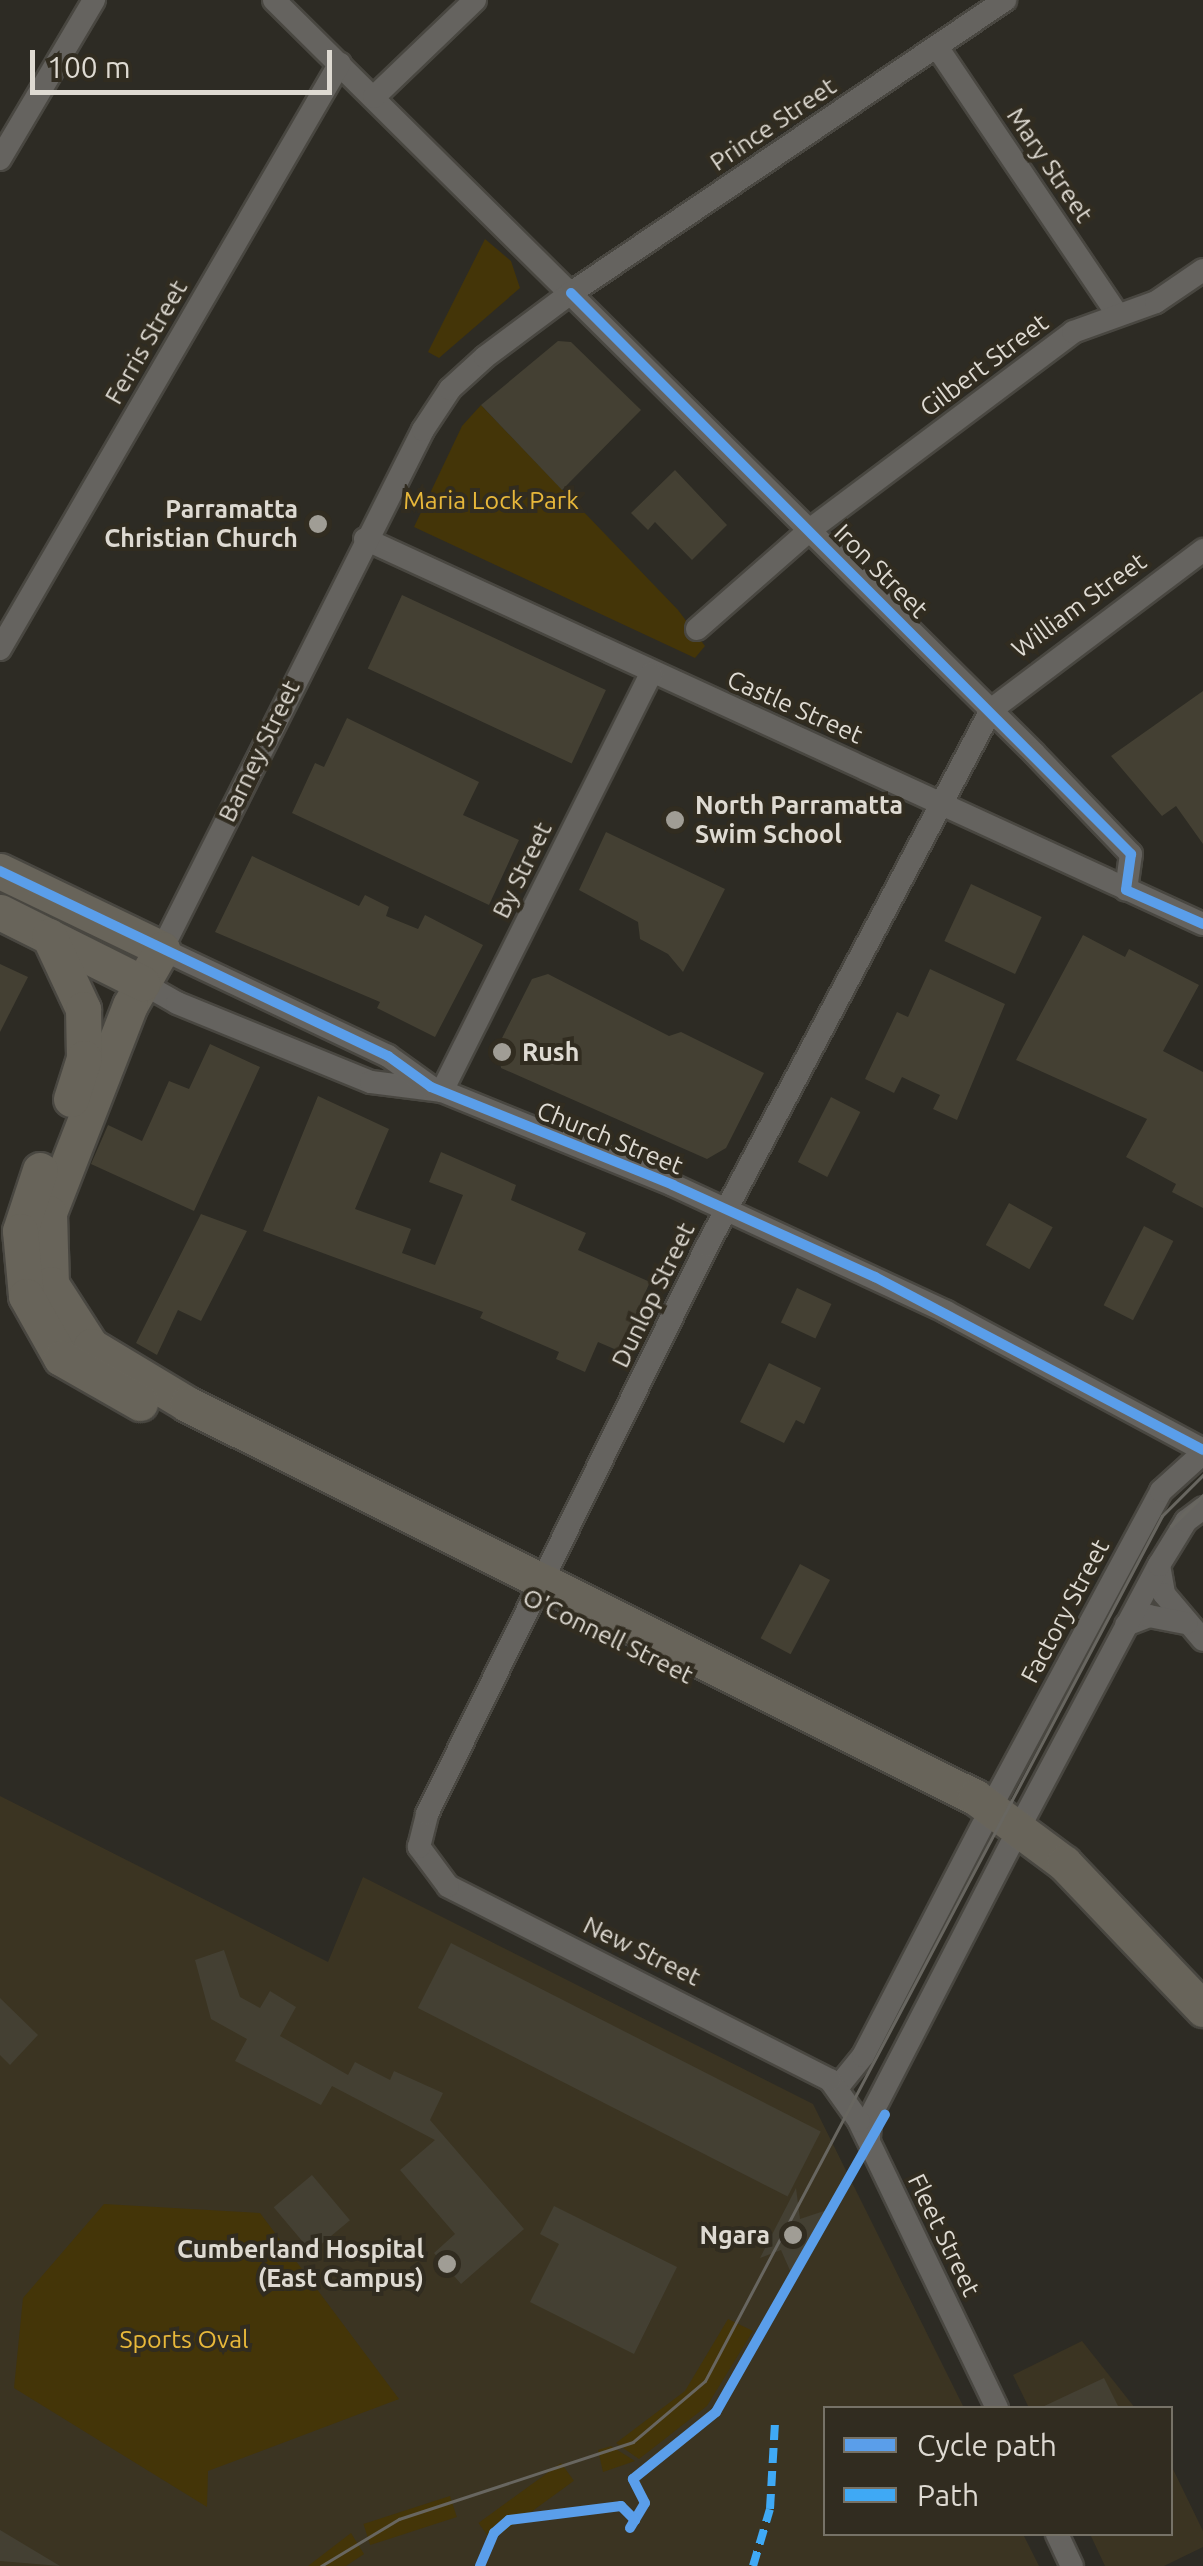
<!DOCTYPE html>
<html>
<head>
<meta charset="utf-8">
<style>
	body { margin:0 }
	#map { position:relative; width:1203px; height:2566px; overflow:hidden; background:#2d2b24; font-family:Ubuntu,sans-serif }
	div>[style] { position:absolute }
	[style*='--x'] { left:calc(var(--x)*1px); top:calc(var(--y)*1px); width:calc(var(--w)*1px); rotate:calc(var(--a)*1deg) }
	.built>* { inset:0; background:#3b3422 }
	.green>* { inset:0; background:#443508; transform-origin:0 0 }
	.building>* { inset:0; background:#444033; transform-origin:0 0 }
	.roads { filter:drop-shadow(2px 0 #494741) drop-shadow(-2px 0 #494741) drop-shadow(0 2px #494741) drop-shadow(0 -2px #494741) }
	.street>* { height:22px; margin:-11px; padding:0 11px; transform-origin:11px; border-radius:11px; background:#65635f }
	.primary>* { height:35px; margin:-17.5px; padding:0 17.5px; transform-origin:17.5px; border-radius:17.5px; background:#68645a }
	.tram>* { height:2.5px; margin:-1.25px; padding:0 1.25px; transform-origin:1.25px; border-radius:1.25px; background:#686660 }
	.quiet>* { height:8px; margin-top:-4px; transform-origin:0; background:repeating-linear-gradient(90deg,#3fa9f5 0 15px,transparent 0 23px) }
	.cycleway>* { height:10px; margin:-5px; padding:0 5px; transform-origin:5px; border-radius:5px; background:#5a9eea }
	.dots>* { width:28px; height:28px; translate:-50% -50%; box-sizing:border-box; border:5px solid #312c20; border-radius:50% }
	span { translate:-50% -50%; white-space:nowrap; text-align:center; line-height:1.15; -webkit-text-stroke:8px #312c20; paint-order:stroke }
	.street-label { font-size:25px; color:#dedad2 }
	.park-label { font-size:25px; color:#e8b83a }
	.poi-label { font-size:25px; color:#dedad2; font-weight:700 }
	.right { translate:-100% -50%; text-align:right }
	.left { translate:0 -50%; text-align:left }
	.legend { position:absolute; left:823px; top:2406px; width:350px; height:130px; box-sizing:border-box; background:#312c20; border:2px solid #767267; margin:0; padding:12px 18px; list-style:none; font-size:30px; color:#dedad2 }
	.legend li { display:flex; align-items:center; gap:20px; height:50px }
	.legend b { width:50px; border:2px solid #767267 }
	.scale { position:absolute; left:30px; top:50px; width:302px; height:45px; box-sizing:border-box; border:5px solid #dedad2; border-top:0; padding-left:12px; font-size:30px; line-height:35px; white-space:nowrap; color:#dedad2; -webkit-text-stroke:8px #312c20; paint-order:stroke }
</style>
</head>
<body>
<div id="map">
	<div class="built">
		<i style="clip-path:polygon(0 1796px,328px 1962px,363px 1877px,813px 2104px,964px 2408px,826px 2408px,826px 2534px,1023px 2534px,1039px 2566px,0 2566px)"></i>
		<i style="clip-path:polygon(1082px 2341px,1135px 2408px,1029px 2408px,1013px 2375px)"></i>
		<i style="clip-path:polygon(1171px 2465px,1203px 2531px,1203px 2547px,1164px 2566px,1105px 2566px,1090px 2534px,1170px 2534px)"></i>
	</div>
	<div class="green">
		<i style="clip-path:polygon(485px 239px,511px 261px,520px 288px,439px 358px,428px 352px)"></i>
		<i style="clip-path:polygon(481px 405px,678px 610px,705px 646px,695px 658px,414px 527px,462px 426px)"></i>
		<i style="clip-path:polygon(104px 2204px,260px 2213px,399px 2399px,208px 2471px,207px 2507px,14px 2388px,23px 2298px)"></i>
		<i style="clip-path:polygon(728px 2319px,753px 2331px,707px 2406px,639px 2459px,616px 2443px,685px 2391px)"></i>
		<i style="clip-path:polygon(611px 2446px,635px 2461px,603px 2472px,598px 2450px)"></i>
		<i style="left:561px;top:2463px;width:22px;height:102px;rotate:54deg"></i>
		<i style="left:450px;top:2496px;width:22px;height:91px;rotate:72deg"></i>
		<i style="clip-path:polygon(351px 2533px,364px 2554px,346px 2566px,308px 2566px)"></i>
	</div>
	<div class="building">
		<i style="clip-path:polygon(558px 341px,571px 342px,641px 410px,562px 490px,481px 405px)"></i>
		<i style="clip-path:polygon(675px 470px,727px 525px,692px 560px,655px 522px,648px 530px,631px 513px)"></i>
		<i style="left:402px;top:595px;width:225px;height:81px;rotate:25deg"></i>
		<i style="clip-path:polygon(1203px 691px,1203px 844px,1176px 806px,1162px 816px,1111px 756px)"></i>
		<i style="clip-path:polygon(347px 718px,479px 782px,463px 815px,519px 840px,489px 905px,292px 813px,315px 763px,324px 767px)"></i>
		<i style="clip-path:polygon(606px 832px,725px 889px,683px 972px,668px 954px,640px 939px,638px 922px,579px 890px)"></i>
		<i style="clip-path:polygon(252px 856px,359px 906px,365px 895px,389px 907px,386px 916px,418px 929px,425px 915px,483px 945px,435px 1037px,377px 1008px,380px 1002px,215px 932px)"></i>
		<i style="left:971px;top:884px;width:78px;height:63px;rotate:25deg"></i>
		<i style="clip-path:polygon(1083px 935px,1125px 957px,1129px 949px,1199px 985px,1163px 1051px,1203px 1072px,1203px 1208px,1172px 1192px,1176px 1184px,1126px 1157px,1147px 1119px,1016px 1060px)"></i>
		<i style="clip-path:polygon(0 964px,28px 977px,0 1032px)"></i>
		<i style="clip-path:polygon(930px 969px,1005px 1004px,957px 1120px,933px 1109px,940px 1095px,902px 1077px,894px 1093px,865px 1079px,897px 1012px,908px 1017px)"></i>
		<i style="clip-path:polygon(548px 974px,669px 1036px,681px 1032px,764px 1073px,726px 1148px,707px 1159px,501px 1068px,498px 1046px,532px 979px)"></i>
		<i style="clip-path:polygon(210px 1044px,260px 1067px,194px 1211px,91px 1164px,108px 1125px,142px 1141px,169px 1081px,189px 1089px)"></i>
		<i style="clip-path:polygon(318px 1096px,389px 1129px,355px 1209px,411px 1229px,402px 1253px,435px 1265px,463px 1195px,429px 1182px,441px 1152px,516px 1185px,511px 1200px,586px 1233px,578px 1250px,650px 1282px,619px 1351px,598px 1342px,585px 1372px,556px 1359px,559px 1352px,480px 1318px,483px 1312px,263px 1231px)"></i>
		<i style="left:831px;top:1097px;width:33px;height:73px;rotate:27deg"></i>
		<i style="left:1009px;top:1203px;width:50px;height:48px;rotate:29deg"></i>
		<i style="clip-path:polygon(201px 1214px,247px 1231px,201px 1321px,178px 1310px,157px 1355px,136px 1343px)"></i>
		<i style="left:1144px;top:1226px;width:33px;height:89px;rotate:27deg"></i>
		<i style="left:797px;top:1288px;width:38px;height:38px;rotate:25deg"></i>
		<i style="clip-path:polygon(769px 1363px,821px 1388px,804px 1424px,796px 1420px,784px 1443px,740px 1422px)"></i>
		<i style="left:800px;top:1564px;width:34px;height:84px;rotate:28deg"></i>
		<i style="left:451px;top:1943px;width:415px;height:73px;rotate:27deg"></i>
		<i style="clip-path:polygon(224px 1950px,240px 1997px,260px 2008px,270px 1991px,296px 2007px,280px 2036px,348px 2075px,355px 2062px,390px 2080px,394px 2071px,443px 2093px,430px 2120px,524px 2229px,461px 2284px,434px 2253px,455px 2234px,400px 2170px,435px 2140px,332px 2086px,321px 2105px,235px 2061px,247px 2039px,211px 2019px,195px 1960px)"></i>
		<i style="clip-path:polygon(0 1998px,38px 2035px,10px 2065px,0 2055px)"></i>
		<i style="left:312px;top:2175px;width:59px;height:50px;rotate:50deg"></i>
		<i style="clip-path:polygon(796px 2188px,800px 2219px,827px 2210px,792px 2275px,781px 2250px,760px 2258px)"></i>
		<i style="clip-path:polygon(554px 2206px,677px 2267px,634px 2354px,530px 2302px,559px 2244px,540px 2234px)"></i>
		<i style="clip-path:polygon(1104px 2378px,1119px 2408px,1040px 2408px)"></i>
		<i style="clip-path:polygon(0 2530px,60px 2566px,0 2561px)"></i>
	</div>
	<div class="roads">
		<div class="street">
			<i style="--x:274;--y:0;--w:1070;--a:44.73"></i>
			<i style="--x:1034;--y:753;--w:140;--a:46.2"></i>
			<i style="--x:1131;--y:854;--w:36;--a:98"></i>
			<i style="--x:937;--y:47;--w:322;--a:56"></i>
			<i style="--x:374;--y:97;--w:140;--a:-43.8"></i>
			<i style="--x:0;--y:159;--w:185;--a:-59.4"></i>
			<i style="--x:365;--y:539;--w:922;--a:24.68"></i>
			<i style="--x:697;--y:629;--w:152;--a:-41.3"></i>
			<i style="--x:811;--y:529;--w:328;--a:-36.9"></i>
			<i style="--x:1073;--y:332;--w:88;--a:-19.9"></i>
			<i style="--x:1156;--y:302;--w:57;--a:-34.2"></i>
			<i style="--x:0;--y:649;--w:677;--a:-59.88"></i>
			<i style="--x:142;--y:983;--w:40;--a:29.7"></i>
			<i style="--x:177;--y:1003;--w:209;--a:22.2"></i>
			<i style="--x:371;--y:1082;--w:72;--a:7.2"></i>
			<i style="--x:442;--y:1091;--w:249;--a:22.1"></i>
			<i style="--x:673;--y:1185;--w:301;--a:24.9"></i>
			<i style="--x:946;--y:1312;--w:292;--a:28.2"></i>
			<i style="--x:431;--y:1087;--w:53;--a:-144.2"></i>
			<i style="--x:388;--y:1056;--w:250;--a:-154.7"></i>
			<i style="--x:162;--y:949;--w:581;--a:-63.3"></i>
			<i style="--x:423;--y:430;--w:49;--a:-56.6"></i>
			<i style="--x:450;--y:389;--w:47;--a:-42.4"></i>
			<i style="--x:485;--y:357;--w:107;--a:-36.7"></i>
			<i style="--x:571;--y:293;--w:524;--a:-34.02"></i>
			<i style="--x:442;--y:1091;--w:467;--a:-63.4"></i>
			<i style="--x:1159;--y:1565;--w:29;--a:80"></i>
			<i style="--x:1164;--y:1594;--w:60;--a:49.7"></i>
			<i style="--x:1126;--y:1625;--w:25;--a:-21"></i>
			<i style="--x:1149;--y:1616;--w:38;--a:11"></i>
			<i style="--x:991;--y:1807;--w:359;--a:-61.7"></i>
			<i style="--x:1161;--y:1491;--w:57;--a:-42.1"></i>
			<i style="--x:1019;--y:1828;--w:298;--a:-62"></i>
			<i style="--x:1159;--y:1565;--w:52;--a:-58.5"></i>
			<i style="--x:1186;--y:1521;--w:21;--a:-37"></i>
			<i style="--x:837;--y:2088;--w:41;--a:-50.9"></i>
			<i style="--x:863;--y:2056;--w:259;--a:-62.6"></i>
			<i style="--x:869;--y:2140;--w:23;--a:-88"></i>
			<i style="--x:870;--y:2117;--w:305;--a:-62.7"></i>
			<i style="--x:997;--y:2408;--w:318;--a:-115.7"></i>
			<i style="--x:859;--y:2121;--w:50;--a:-125.3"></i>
			<i style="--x:830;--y:2080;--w:428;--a:-153.1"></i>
			<i style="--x:448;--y:1886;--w:49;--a:-126.6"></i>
			<i style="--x:419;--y:1847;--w:34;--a:-76"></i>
			<i style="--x:427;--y:1814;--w:633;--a:-63.76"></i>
			<i style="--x:707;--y:1246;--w:607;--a:-62.08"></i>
			<i style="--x:991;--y:710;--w:266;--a:-37"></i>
			<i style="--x:1057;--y:2534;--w:35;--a:65"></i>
		</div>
		<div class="primary">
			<i style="--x:0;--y:871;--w:180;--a:25.7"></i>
			<i style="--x:162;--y:949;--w:64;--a:119.7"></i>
			<i style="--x:130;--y:1005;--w:223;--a:111.3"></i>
			<i style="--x:49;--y:1213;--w:71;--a:88.4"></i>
			<i style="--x:51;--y:1284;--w:74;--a:57.2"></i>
			<i style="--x:91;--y:1346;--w:112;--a:31.1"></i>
			<i style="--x:187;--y:1404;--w:881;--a:26.51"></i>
			<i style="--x:975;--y:1797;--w:111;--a:36.6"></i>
			<i style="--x:1064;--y:1863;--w:202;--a:46.4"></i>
			<i style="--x:0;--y:912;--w:159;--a:26.6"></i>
			<i style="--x:49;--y:936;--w:81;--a:65"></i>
			<i style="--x:83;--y:1009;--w:49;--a:88.8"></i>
			<i style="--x:84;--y:1058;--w:43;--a:107.6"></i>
			<i style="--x:40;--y:1170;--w:64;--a:108.2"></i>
			<i style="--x:20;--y:1231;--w:65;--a:84.7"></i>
			<i style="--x:26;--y:1296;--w:71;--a:60.6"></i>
			<i style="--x:61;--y:1358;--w:91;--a:29.7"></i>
		</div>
	</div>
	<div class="tram">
		<i style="--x:1171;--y:1526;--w:45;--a:-44.1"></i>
		<i style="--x:321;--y:2566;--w:91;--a:-31.1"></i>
		<i style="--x:399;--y:2519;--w:246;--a:-18.2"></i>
		<i style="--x:633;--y:2442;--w:94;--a:-40.3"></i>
		<i style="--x:705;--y:2381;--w:978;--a:-62.15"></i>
		<i style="--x:1162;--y:1516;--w:58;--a:-45"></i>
	</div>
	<div class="quiet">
		<i style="--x:753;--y:2566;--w:59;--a:-73.4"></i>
		<i style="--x:770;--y:2509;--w:88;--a:-86.7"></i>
	</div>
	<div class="cycleway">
		<i style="--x:571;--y:293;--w:793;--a:45.05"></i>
		<i style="--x:1131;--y:854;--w:36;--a:98"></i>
		<i style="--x:1126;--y:890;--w:84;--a:23.8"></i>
		<i style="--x:0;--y:871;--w:430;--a:25.5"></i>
		<i style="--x:388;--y:1056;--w:53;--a:35.8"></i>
		<i style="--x:431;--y:1087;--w:261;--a:22"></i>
		<i style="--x:673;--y:1185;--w:222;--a:24.5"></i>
		<i style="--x:875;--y:1277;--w:371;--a:27.8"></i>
		<i style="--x:630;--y:2528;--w:29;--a:-59"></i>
		<i style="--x:645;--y:2503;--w:27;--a:-117"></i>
		<i style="--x:633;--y:2479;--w:107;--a:-38.9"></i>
		<i style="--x:716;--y:2412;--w:342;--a:-60.4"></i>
		<i style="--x:480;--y:2566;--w:36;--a:-67"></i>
		<i style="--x:494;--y:2533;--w:20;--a:-41"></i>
		<i style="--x:509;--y:2520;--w:113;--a:-7.1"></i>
		<i style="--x:621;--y:2506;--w:20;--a:45"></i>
	</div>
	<div class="dots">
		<i style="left:318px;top:524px;background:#a09d95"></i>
		<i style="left:675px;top:820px;background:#a09d95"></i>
		<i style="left:502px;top:1052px;background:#a09d95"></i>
		<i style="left:793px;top:2235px;background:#a09d95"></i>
		<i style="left:447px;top:2264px;background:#a09d95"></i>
	</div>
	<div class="street-label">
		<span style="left:773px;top:124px;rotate:-34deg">Prince Street</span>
		<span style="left:1050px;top:165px;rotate:56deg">Mary Street</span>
		<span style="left:146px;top:342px;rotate:-60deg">Ferris Street</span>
		<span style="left:984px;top:365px;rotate:-37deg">Gilbert Street</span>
		<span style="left:881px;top:571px;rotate:45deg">Iron Street</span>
		<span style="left:1079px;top:605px;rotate:-36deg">William Street</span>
		<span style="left:795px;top:707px;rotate:24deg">Castle Street</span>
		<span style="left:259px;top:751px;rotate:-64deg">Barney Street</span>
		<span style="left:522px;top:870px;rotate:-64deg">By Street</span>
		<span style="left:610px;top:1138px;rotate:22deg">Church Street</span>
		<span style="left:653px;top:1295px;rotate:-64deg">Dunlop Street</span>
		<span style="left:1065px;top:1611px;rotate:-62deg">Factory Street</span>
		<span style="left:608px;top:1636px;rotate:26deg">O'Connell Street</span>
		<span style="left:642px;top:1951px;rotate:26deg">New Street</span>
		<span style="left:944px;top:2235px;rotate:64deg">Fleet Street</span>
	</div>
	<div class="park-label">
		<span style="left:491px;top:500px">Maria Lock Park</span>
		<span style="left:184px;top:2339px">Sports Oval</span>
	</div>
	<div class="poi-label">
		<span class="right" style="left:298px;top:524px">Parramatta<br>Christian Church</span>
		<span class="left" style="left:695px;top:820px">North Parramatta<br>Swim School</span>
		<span class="left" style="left:522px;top:1052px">Rush</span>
		<span class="right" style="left:770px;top:2235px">Ngara</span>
		<span class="right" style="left:424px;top:2264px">Cumberland Hospital<br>(East Campus)</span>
	</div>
	<ul class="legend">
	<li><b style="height:12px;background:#5a9eea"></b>Cycle path</li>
	<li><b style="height:12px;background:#3fa9f5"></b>Path</li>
	</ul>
	<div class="scale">100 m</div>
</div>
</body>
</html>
